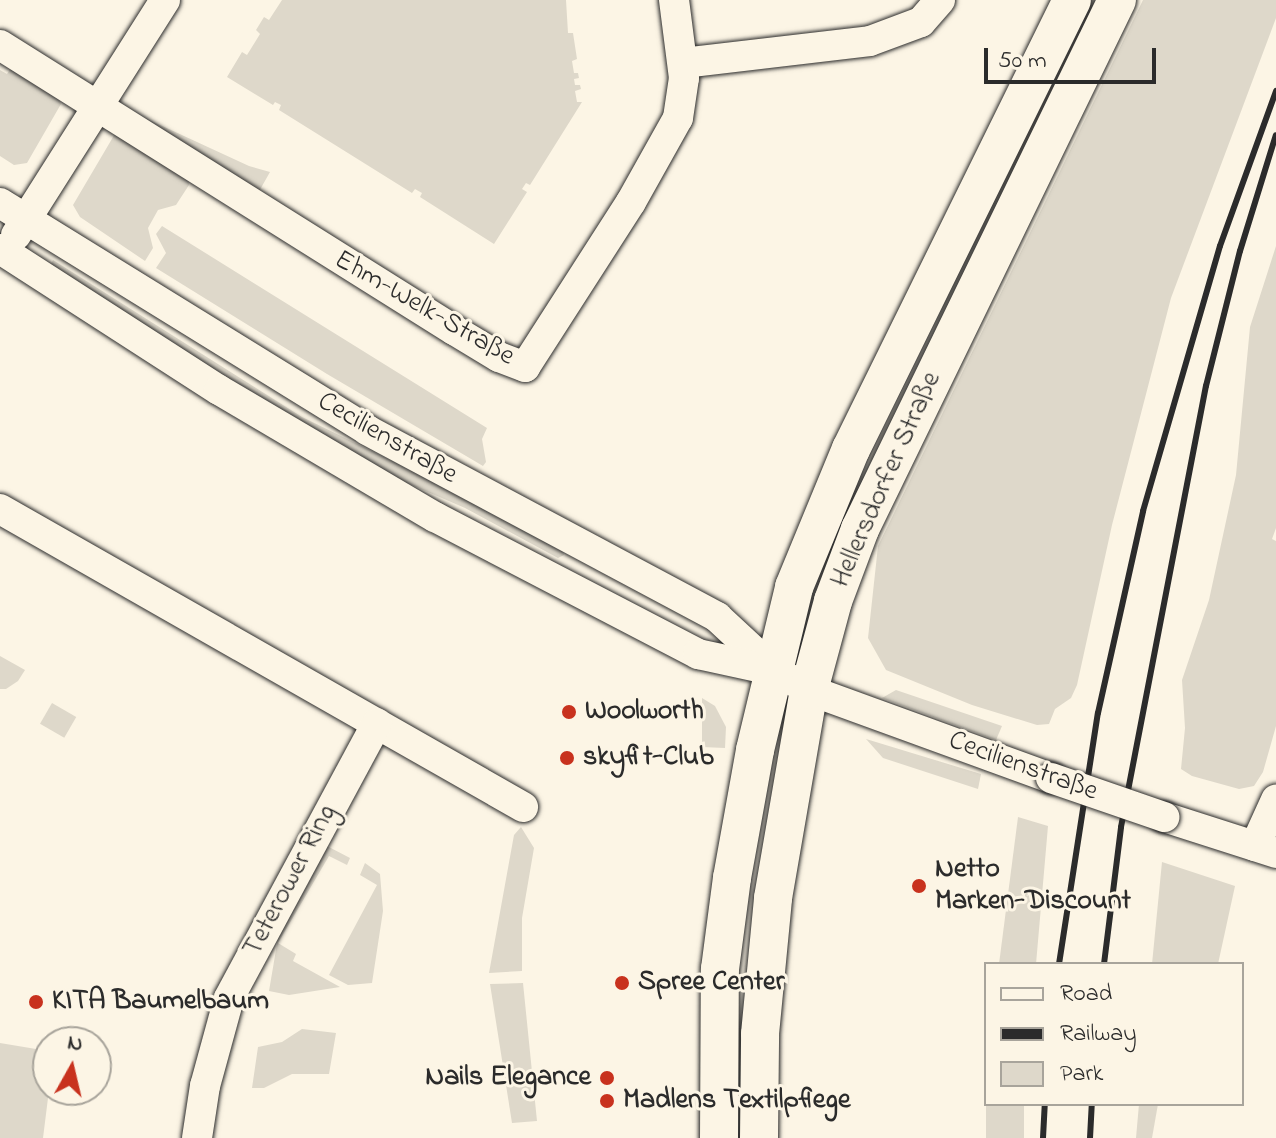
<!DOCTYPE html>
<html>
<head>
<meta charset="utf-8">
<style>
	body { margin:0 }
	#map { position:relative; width:1276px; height:1138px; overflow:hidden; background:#fcf5e5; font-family:"Indie Flower",sans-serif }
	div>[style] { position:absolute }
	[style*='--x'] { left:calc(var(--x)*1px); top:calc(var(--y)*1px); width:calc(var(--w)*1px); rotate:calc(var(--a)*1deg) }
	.green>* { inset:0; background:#ded8ca; transform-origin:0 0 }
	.roads { filter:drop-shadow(0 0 2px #2b2b2b) drop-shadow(0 0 2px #2b2b2b) }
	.minor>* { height:30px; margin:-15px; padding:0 15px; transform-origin:15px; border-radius:15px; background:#fcf5e5 }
	.major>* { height:38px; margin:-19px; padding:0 19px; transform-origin:19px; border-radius:19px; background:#fcf5e5 }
	.rail>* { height:6px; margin:-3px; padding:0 3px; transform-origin:3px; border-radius:3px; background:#2b2b2b }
	.bridges { filter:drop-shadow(0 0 2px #2b2b2b) drop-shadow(0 0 2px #2b2b2b) }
	.minor-bridge>* { height:30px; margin:-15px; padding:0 15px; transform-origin:15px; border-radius:15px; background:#fcf5e5 }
	.dots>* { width:22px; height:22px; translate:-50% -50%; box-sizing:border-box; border:4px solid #fcf5e5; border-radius:50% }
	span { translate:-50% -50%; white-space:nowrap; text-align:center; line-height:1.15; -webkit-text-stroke:6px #fcf5e5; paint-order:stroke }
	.street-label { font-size:28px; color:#2b2b2b }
	.poi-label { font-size:28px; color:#2b2b2b; font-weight:700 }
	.left { translate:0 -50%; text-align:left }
	.right { translate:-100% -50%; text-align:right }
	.legend { position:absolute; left:984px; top:962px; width:260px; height:144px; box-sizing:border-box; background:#fcf5e5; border:2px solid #a8a49b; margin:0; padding:10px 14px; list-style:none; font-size:24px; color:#2b2b2b }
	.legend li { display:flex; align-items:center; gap:16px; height:40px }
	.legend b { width:40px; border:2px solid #a8a49b }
	.north { position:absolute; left:32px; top:1026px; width:80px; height:80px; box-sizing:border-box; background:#fcf5e5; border:2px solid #a8a49b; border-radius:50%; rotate:8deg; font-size:22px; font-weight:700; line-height:32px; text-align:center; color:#2b2b2b }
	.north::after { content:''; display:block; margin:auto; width:28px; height:36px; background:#c8321e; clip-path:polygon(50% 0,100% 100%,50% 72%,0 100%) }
	.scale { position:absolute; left:984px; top:48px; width:172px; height:36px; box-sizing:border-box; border:4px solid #2b2b2b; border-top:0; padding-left:10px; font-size:24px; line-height:28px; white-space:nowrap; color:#2b2b2b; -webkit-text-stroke:6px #fcf5e5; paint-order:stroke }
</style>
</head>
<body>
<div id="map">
	<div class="green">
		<i style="clip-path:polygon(282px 0,566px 0,568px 33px,573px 33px,577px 59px,572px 61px,574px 73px,578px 73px,579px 78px,574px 79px,575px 85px,580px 85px,581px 89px,575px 91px,577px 102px,582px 102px,530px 185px,526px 183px,522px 189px,527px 192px,494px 244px,420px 197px,422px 193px,415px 189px,412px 193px,279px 110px,281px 105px,275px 102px,273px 105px,227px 77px,242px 52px,247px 55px,260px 34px,256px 30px,264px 17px,269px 20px)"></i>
		<i style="clip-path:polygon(1086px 0,1102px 0,825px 588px,817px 585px,880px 437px,933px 331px,957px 271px)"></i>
		<i style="clip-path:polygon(1143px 0,1276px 0,1276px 18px,1171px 298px,1112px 525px,1077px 685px,1071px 698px,1055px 709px,1049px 724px,1037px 725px,972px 705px,886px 670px,868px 638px,878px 546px)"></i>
		<i style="clip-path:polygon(14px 63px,58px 97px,61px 104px,27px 163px,14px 165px,0 156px,0 70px,7px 74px)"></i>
		<i style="clip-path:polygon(145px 118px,249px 166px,270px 172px,257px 195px)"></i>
		<i style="clip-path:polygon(116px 132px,188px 176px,189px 185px,176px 205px,158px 210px,148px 228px,153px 248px,145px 261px,80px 217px,73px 205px)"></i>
		<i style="clip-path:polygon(162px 226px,487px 428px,482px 439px,486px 462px,483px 466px,327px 374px,156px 268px,166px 253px,156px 234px)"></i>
		<i style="clip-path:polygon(1276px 246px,1276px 528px,1272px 539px,1276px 541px,1276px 726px,1263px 772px,1254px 786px,1239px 789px,1192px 776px,1181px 769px,1185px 728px,1182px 680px,1209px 600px,1236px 475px,1250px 327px)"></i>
		<i style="clip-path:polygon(53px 260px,302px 417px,437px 483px,562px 549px,564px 555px,558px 558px,465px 508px,370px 467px,49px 268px)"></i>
		<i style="clip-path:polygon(0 656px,25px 670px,18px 681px,6px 689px,0 689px)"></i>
		<i style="clip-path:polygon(896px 690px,1002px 726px,996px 740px,882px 698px)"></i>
		<i style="clip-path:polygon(702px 698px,715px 706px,726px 727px,725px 748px,702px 747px)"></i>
		<i style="left:52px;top:703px;width:28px;height:24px;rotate:30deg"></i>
		<i style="clip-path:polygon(866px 739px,981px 774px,978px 789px,883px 758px)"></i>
		<i style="clip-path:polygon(1018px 817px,1048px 826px,1036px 964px,999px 964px)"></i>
		<i style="clip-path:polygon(521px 827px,534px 848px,522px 918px,522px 971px,489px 973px,514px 835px)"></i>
		<i style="clip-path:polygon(327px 846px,350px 858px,347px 865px,329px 856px,278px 943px,296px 954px,293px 961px,340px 987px,289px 995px,269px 991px,278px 938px)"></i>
		<i style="clip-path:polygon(1162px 862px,1235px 886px,1218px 964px,1152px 964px)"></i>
		<i style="clip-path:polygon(365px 863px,380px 874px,383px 911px,372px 983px,348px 985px,329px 975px,377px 885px,360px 875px)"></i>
		<i style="clip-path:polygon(523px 983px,537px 1121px,512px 1123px,490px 984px)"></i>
		<i style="clip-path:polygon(302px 1029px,336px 1033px,329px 1074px,292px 1074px,264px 1088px,252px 1088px,258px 1047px,282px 1042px)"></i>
		<i style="clip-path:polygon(0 1043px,48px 1051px,49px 1090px,43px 1138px,0 1138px)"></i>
		<i style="left:986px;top:1104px;width:38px;height:34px"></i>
		<i style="clip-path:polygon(1139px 1104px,1158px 1104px,1152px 1138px,1136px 1138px)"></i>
	</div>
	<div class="roads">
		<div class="minor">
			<i style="--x:0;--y:45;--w:536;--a:32.12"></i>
			<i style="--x:454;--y:330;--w:52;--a:31"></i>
			<i style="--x:499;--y:357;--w:28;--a:21"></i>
			<i style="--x:525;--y:367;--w:196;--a:-57.3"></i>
			<i style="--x:631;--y:202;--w:96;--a:-60.8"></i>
			<i style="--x:678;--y:118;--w:40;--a:-81.5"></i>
			<i style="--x:684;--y:78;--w:79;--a:-97.3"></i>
			<i style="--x:683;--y:63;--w:188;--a:-6.7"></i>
			<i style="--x:870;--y:41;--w:54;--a:-20.4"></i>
			<i style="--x:921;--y:22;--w:29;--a:-49"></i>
			<i style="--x:0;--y:203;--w:432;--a:31.7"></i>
			<i style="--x:367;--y:430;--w:397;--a:28.1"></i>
			<i style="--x:717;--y:617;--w:78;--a:42.9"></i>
			<i style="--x:774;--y:670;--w:40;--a:29.7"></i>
			<i style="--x:809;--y:690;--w:258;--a:20"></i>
			<i style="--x:16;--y:235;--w:278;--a:-57.6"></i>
			<i style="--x:0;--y:249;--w:260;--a:32.8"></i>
			<i style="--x:219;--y:390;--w:251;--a:30.5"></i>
			<i style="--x:435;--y:517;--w:297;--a:27.5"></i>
			<i style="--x:698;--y:654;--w:76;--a:12.2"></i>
			<i style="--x:0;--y:509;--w:602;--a:29.67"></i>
			<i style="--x:1164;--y:817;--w:118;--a:17.8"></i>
			<i style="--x:1255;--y:846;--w:51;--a:-65.5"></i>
			<i style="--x:197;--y:1138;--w:53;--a:-81.3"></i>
			<i style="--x:205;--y:1086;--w:91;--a:-74.7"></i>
			<i style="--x:229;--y:998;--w:312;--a:-61.7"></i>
		</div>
		<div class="major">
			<i style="--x:719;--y:1138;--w:169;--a:-89.7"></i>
			<i style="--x:720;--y:969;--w:92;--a:-82.5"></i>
			<i style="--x:732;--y:878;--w:130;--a:-79.8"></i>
			<i style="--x:755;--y:750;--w:168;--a:-76.5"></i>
			<i style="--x:794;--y:587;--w:149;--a:-67.6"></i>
			<i style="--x:851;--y:449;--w:500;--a:-63.79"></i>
			<i style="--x:759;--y:1138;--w:104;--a:-89.4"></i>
			<i style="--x:760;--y:1034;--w:137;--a:-84.5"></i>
			<i style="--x:773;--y:898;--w:211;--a:-80.2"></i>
			<i style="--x:809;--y:690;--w:92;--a:-74.9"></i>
			<i style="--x:833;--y:601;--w:77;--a:-69.4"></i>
			<i style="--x:860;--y:529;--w:588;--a:-64.09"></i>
		</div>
	</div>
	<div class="rail">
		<i style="--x:1059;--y:964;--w:254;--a:-81.2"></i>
		<i style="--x:1098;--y:713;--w:207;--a:-77.4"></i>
		<i style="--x:1143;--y:511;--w:276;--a:-73.8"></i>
		<i style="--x:1220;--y:246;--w:165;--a:-70.1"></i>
		<i style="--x:1104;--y:964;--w:138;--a:-82.9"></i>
		<i style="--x:1121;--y:827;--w:449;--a:-79.1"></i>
		<i style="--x:1206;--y:386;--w:139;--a:-75.9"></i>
		<i style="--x:1240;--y:251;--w:121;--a:-72.8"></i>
		<i style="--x:1043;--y:1138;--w:34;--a:-87"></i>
		<i style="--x:1090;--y:1138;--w:34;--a:-87"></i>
	</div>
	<div class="bridges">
		<div class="minor-bridge">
			<i style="--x:1051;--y:778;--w:120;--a:19"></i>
		</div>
	</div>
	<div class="dots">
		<i style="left:569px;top:712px;background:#c8321e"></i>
		<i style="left:567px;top:758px;background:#c8321e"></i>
		<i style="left:919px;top:886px;background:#c8321e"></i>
		<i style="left:622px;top:983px;background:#c8321e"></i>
		<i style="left:36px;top:1002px;background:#c8321e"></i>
		<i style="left:607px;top:1078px;background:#c8321e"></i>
		<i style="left:607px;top:1101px;background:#c8321e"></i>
	</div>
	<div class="street-label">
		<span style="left:424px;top:309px;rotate:30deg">Ehm-Welk-Straße</span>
		<span style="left:387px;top:439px;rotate:30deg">Cecilienstraße</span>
		<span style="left:887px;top:480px;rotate:-66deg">Hellersdorfer Straße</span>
		<span style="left:1023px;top:767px;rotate:20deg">Cecilienstraße</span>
		<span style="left:291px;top:881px;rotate:-62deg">Teterower Ring</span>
	</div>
	<div class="poi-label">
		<span class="left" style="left:585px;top:712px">Woolworth</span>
		<span class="left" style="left:583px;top:758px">skyfit-Club</span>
		<span class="left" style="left:935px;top:886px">Netto<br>Marken-Discount</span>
		<span class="left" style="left:638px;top:983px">Spree Center</span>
		<span class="left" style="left:52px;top:1002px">KITA Baumelbaum</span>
		<span class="right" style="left:591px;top:1078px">Nails Elegance</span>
		<span class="left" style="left:623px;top:1101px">Madlens Textilpflege</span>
	</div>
	<ul class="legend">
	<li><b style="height:10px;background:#fcf5e5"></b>Road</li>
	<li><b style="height:10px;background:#2b2b2b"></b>Railway</li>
	<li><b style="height:22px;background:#ded8ca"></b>Park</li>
	</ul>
	<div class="north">N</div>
	<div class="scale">50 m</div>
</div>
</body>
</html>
